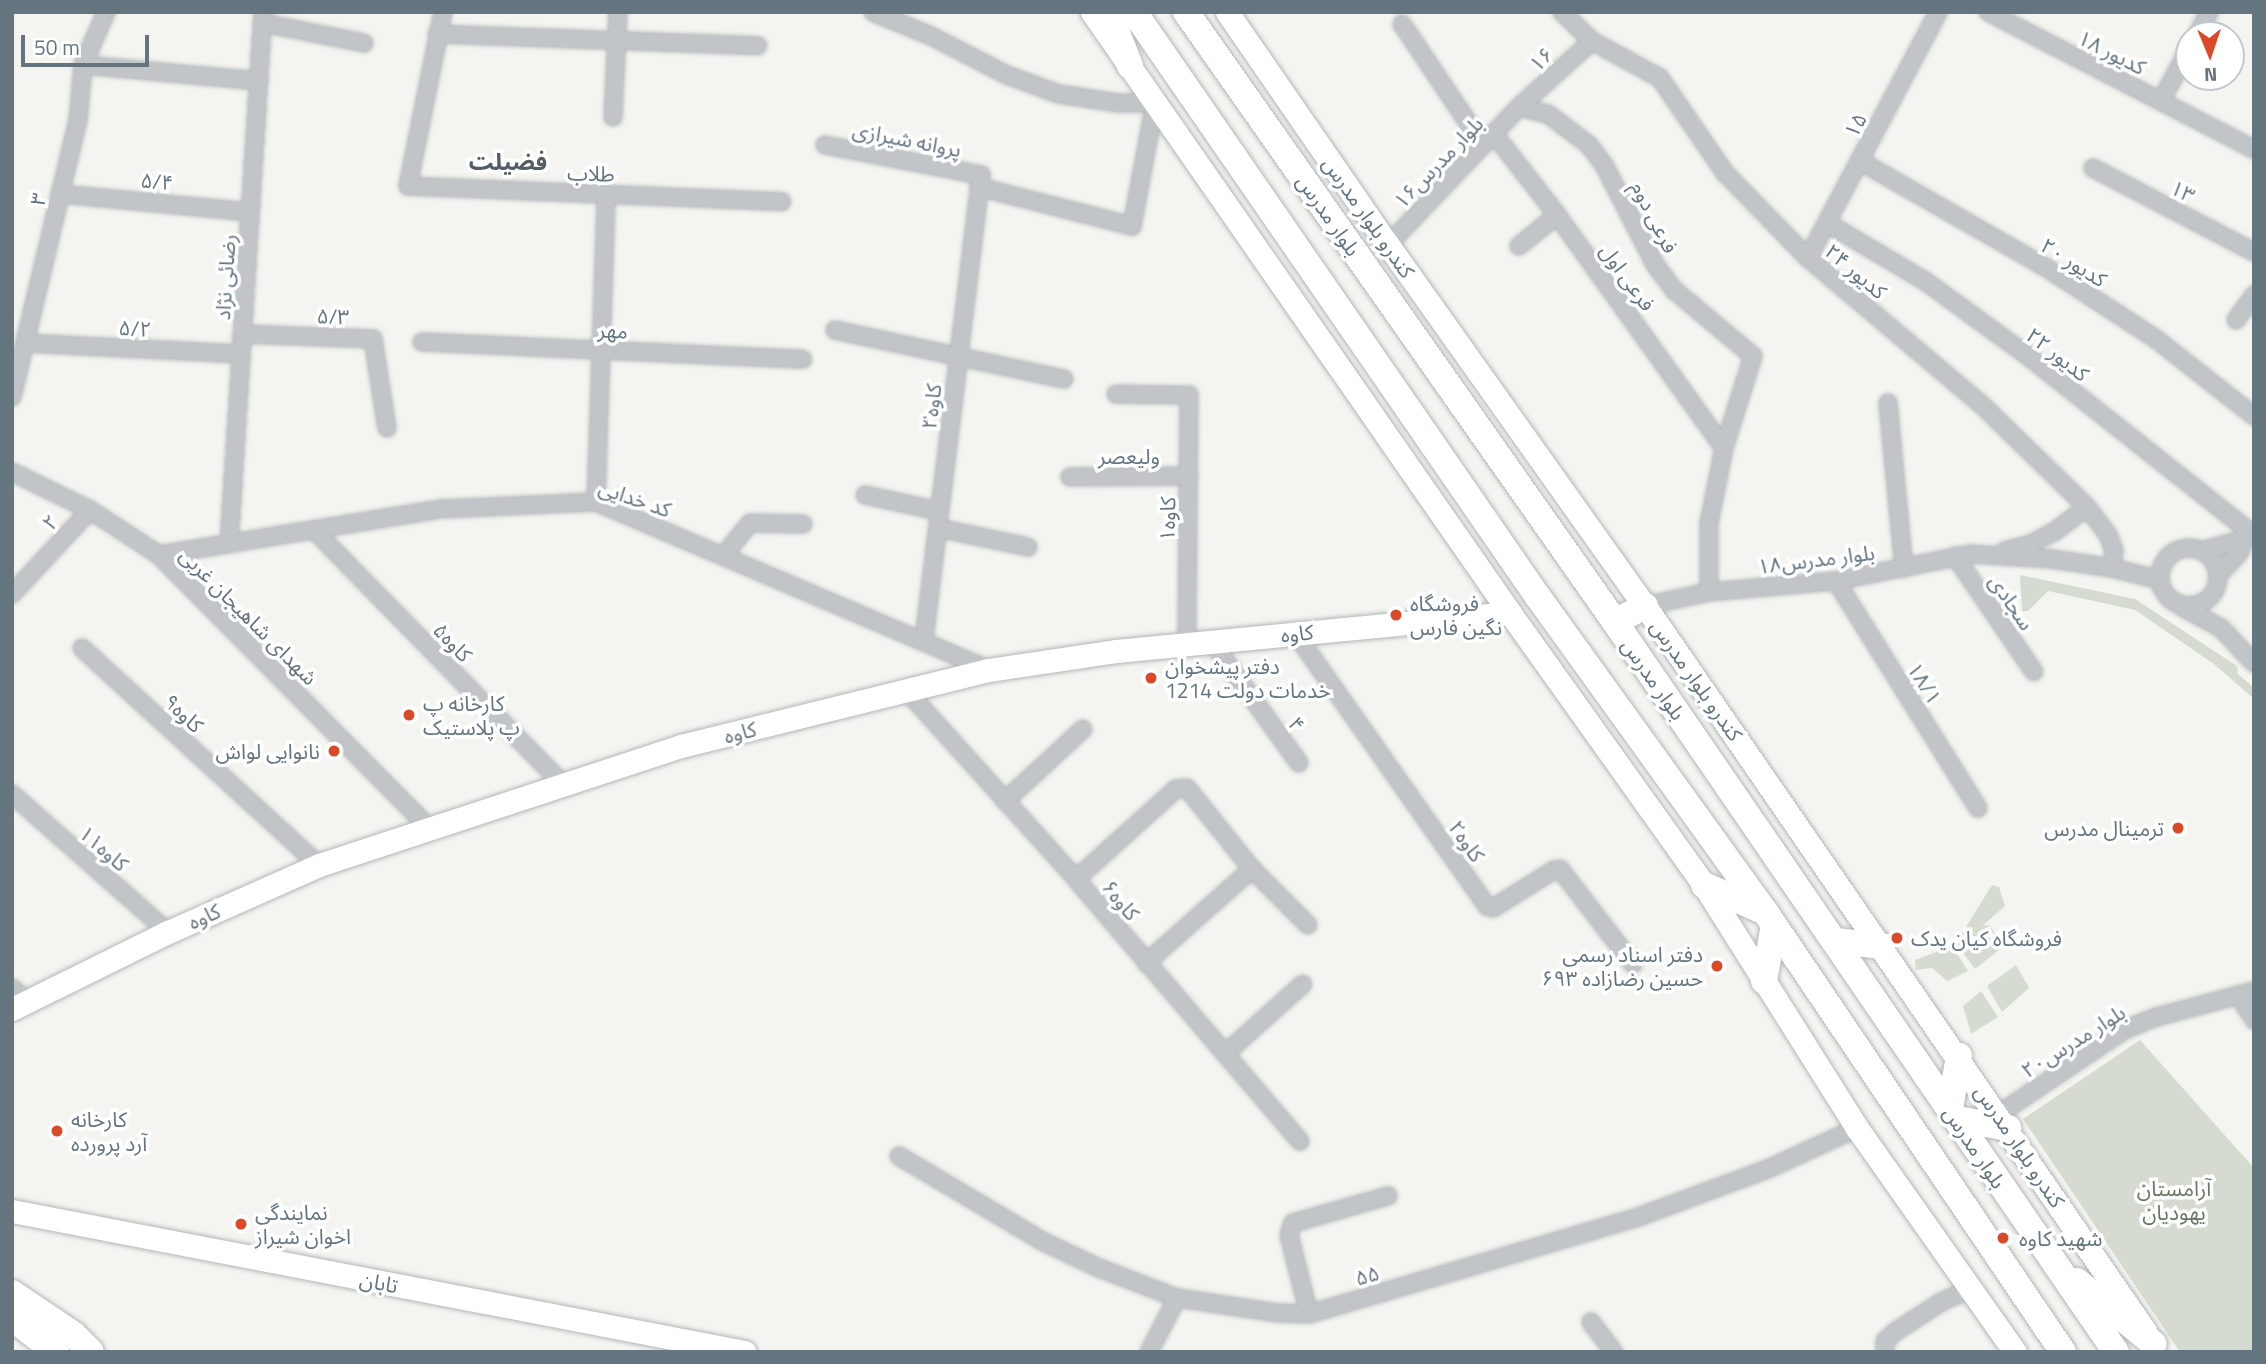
<!DOCTYPE html>
<html>
<head>
<meta charset="utf-8">
<style>
	body { margin:0 }
	#map { position:relative; width:2266px; height:1364px; overflow:hidden; background:#f4f4f0; font-family:"Titillium Web","Noto Sans Arabic",sans-serif }
	div>[style] { position:absolute }
	[style*='--x'] { left:calc(var(--x)*1px); top:calc(var(--y)*1px); width:calc(var(--w)*1px); rotate:calc(var(--a)*1deg) }
	.green>* { inset:0; background:#d5dbd1 }
	.roads { filter:drop-shadow(0 0 2px #b2b7ba) drop-shadow(0 0 2px #b2b7ba) }
	.street>* { height:16px; margin:-8px; padding:0 8px; transform-origin:8px; border-radius:8px; background:#c2c5c8 }
	.street>.ring { margin:-8px; padding:0; box-sizing:content-box; background:none; border:16px solid #c2c5c8; border-radius:50% }
	.secondary>* { height:23px; margin:-11.5px; padding:0 11.5px; transform-origin:11.5px; border-radius:11.5px; background:#fff }
	.primary>* { height:26px; margin:-13px; padding:0 13px; transform-origin:13px; border-radius:13px; background:#fff }
	.dots>* { width:19px; height:19px; translate:-50% -50%; box-sizing:border-box; border:4px solid #fff; border-radius:50% }
	span { translate:-50% -50%; white-space:nowrap; text-align:center; line-height:1.15; -webkit-text-stroke:7px #fff; paint-order:stroke }
	.street-label { font-size:21px; color:#647580 }
	.poi-label { font-size:21px; color:#647580 }
	.left { translate:0 -50%; text-align:left }
	.right { translate:-100% -50%; text-align:right }
	.park-label { font-size:21px; color:#687763 }
	.neighbourhood-label { font-size:23px; color:#525d65; font-weight:700 }
	.frame { position:absolute; inset:0; border:14px solid #647580; pointer-events:none }
	.north { position:absolute; left:2175px; top:21px; width:70px; height:70px; box-sizing:border-box; background:#fff; border:2px solid #c1c8cc; border-radius:50%; rotate:178deg; font-size:19px; font-weight:700; line-height:28px; text-align:center; color:#647580 }
	.north::after { content:''; display:block; margin:auto; width:24px; height:32px; background:#da4a29; clip-path:polygon(50% 0,100% 100%,50% 72%,0 100%) }
	.scale { position:absolute; left:21px; top:35px; width:128px; height:32px; box-sizing:border-box; border:4px solid #647580; border-top:0; padding-left:9px; font-size:21px; line-height:24px; white-space:nowrap; color:#647580; -webkit-text-stroke:5px #fff; paint-order:stroke }
</style>
</head>
<body>
<div id="map">
	<div class="green">
		<i style="clip-path:polygon(2020px 575px,2135px 599px,2237px 666px,2238px 674px,2254px 688px,2254px 699px,2214px 664px,2135px 610px,2048px 591px,2028px 611px,2022px 611px)"></i>
		<i style="clip-path:polygon(1992px 885px,1999px 887px,2005px 906px,1982px 926px,1989px 925px,2004px 946px,1975px 969px,1956px 943px)"></i>
		<i style="clip-path:polygon(1952px 946px,1968px 971px,1947px 981px,1932px 968px,1916px 970px,1915px 960px)"></i>
		<i style="clip-path:polygon(2016px 965px,2029px 988px,2002px 1012px,1987px 986px)"></i>
		<i style="clip-path:polygon(1981px 991px,1998px 1017px,1971px 1034px,1963px 1006px)"></i>
		<i style="clip-path:polygon(2140px 1040px,2254px 1168px,2254px 1352px,2180px 1352px,2023px 1119px)"></i>
	</div>
	<div class="roads">
		<div class="street">
			<i style="--x:443;--y:12;--w:177;--a:101.4"></i>
			<i style="--x:408;--y:186;--w:374;--a:2.4"></i>
			<i style="--x:873;--y:12;--w:63;--a:22.5"></i>
			<i style="--x:931;--y:36;--w:85;--a:27.2"></i>
			<i style="--x:1007;--y:75;--w:55;--a:20.1"></i>
			<i style="--x:1059;--y:94;--w:60;--a:8.7"></i>
			<i style="--x:1118;--y:103;--w:37;--a:0"></i>
			<i style="--x:1155;--y:103;--w:125;--a:100.6"></i>
			<i style="--x:1132;--y:226;--w:158;--a:-165.7"></i>
			<i style="--x:1562;--y:12;--w:42;--a:44"></i>
			<i style="--x:1592;--y:41;--w:77;--a:28.6"></i>
			<i style="--x:1660;--y:78;--w:115;--a:55.6"></i>
			<i style="--x:1725;--y:173;--w:119;--a:45.7"></i>
			<i style="--x:1808;--y:258;--w:228;--a:40.2"></i>
			<i style="--x:1982;--y:405;--w:146;--a:44.2"></i>
			<i style="--x:2087;--y:507;--w:35;--a:53"></i>
			<i style="--x:2108;--y:535;--w:17;--a:69"></i>
			<i style="--x:2114;--y:551;--w:17;--a:97"></i>
			<i style="--x:1988;--y:12;--w:299;--a:27.3"></i>
			<i style="--x:263;--y:23;--w:103;--a:11.2"></i>
			<i style="--x:1402;--y:24;--w:146;--a:56.2"></i>
			<i style="--x:437;--y:34;--w:321;--a:2.1"></i>
			<i style="--x:2197;--y:35;--w:26;--a:-62"></i>
			<i style="--x:83;--y:65;--w:177;--a:5.2"></i>
			<i style="--x:2161;--y:101;--w:59;--a:-61.7"></i>
			<i style="--x:1519;--y:107;--w:30;--a:14"></i>
			<i style="--x:1548;--y:114;--w:51;--a:37.1"></i>
			<i style="--x:1589;--y:145;--w:25;--a:53"></i>
			<i style="--x:1604;--y:165;--w:114;--a:62.8"></i>
			<i style="--x:1656;--y:266;--w:30;--a:53"></i>
			<i style="--x:1674;--y:290;--w:103;--a:39.9"></i>
			<i style="--x:1753;--y:356;--w:96;--a:107.5"></i>
			<i style="--x:1724;--y:448;--w:76;--a:101.3"></i>
			<i style="--x:1709;--y:523;--w:69;--a:90"></i>
			<i style="--x:613;--y:117;--w:105;--a:-87.3"></i>
			<i style="--x:1494;--y:134;--w:103;--a:52.1"></i>
			<i style="--x:1557;--y:215;--w:287;--a:54.4"></i>
			<i style="--x:825;--y:145;--w:159;--a:10.9"></i>
			<i style="--x:981;--y:175;--w:469;--a:97"></i>
			<i style="--x:1860;--y:161;--w:219;--a:29.8"></i>
			<i style="--x:2050;--y:270;--w:126;--a:33.1"></i>
			<i style="--x:2156;--y:339;--w:125;--a:38.2"></i>
			<i style="--x:2093;--y:168;--w:182;--a:27.6"></i>
			<i style="--x:60;--y:194;--w:191;--a:5.4"></i>
			<i style="--x:1827;--y:223;--w:114;--a:30.6"></i>
			<i style="--x:1925;--y:281;--w:127;--a:36.1"></i>
			<i style="--x:2028;--y:356;--w:288;--a:38.4"></i>
			<i style="--x:1388;--y:245;--w:190;--a:-46.5"></i>
			<i style="--x:1519;--y:107;--w:98;--a:-42.1"></i>
			<i style="--x:1519;--y:246;--w:49;--a:-39.2"></i>
			<i style="--x:1808;--y:258;--w:278;--a:-62.1"></i>
			<i style="--x:2236;--y:320;--w:31;--a:-54"></i>
			<i style="--x:835;--y:330;--w:234;--a:12.1"></i>
			<i style="--x:243;--y:334;--w:130;--a:2.2"></i>
			<i style="--x:373;--y:339;--w:90;--a:81.1"></i>
			<i style="--x:422;--y:342;--w:381;--a:2.6"></i>
			<i style="--x:25;--y:343;--w:216;--a:2.9"></i>
			<i style="--x:1116;--y:394;--w:73;--a:0.8"></i>
			<i style="--x:1189;--y:395;--w:249;--a:90.5"></i>
			<i style="--x:12;--y:397;--w:284;--a:-76.6"></i>
			<i style="--x:78;--y:121;--w:56;--a:-84.9"></i>
			<i style="--x:83;--y:65;--w:58;--a:-66.5"></i>
			<i style="--x:1888;--y:403;--w:166;--a:84.5"></i>
			<i style="--x:12;--y:472;--w:87;--a:26"></i>
			<i style="--x:90;--y:510;--w:82;--a:33.1"></i>
			<i style="--x:159;--y:555;--w:383;--a:45.3"></i>
			<i style="--x:1070;--y:477;--w:119;--a:-0.5"></i>
			<i style="--x:865;--y:495;--w:76;--a:12.2"></i>
			<i style="--x:596;--y:502;--w:307;--a:-88.1"></i>
			<i style="--x:938;--y:528;--w:92;--a:11.9"></i>
			<i style="--x:314;--y:530;--w:356;--a:45.6"></i>
			<i style="--x:229;--y:544;--w:533;--a:-86.34"></i>
			<i class="ring" style="left:2160px;top:548px;width:42px;height:42px"></i>
			<i style="--x:2005;--y:551;--w:27;--a:-15"></i>
			<i style="--x:2031;--y:544;--w:26;--a:-28"></i>
			<i style="--x:2054;--y:532;--w:41;--a:-37.1"></i>
			<i style="--x:2201;--y:551;--w:46;--a:-15.3"></i>
			<i style="--x:2245;--y:539;--w:11;--a:-34"></i>
			<i style="--x:159;--y:555;--w:286;--a:-9.3"></i>
			<i style="--x:441;--y:509;--w:155;--a:-2.6"></i>
			<i style="--x:596;--y:502;--w:427;--a:23.1"></i>
			<i style="--x:724;--y:555;--w:41;--a:-50.9"></i>
			<i style="--x:750;--y:523;--w:53;--a:1.1"></i>
			<i style="--x:1955;--y:556;--w:140;--a:55.7"></i>
			<i style="--x:2218;--y:575;--w:30;--a:-46"></i>
			<i style="--x:2239;--y:553;--w:15;--a:-67"></i>
			<i style="--x:1836;--y:581;--w:268;--a:58"></i>
			<i style="--x:12;--y:594;--w:115;--a:-47.1"></i>
			<i style="--x:1645;--y:606;--w:66;--a:-12.3"></i>
			<i style="--x:1709;--y:592;--w:127;--a:-5"></i>
			<i style="--x:1836;--y:581;--w:138;--a:-11.3"></i>
			<i style="--x:1971;--y:554;--w:81;--a:3.5"></i>
			<i style="--x:2052;--y:559;--w:61;--a:8.5"></i>
			<i style="--x:2112;--y:568;--w:49;--a:14"></i>
			<i style="--x:2182;--y:607;--w:44;--a:28.3"></i>
			<i style="--x:2221;--y:628;--w:48;--a:46.7"></i>
			<i style="--x:1295;--y:633;--w:334;--a:54.9"></i>
			<i style="--x:1487;--y:906;--w:6;--a:18"></i>
			<i style="--x:1493;--y:908;--w:72;--a:-31.9"></i>
			<i style="--x:1554;--y:870;--w:6;--a:-9"></i>
			<i style="--x:1560;--y:869;--w:120;--a:52.5"></i>
			<i style="--x:1212;--y:642;--w:149;--a:54.3"></i>
			<i style="--x:82;--y:648;--w:321;--a:42.5"></i>
			<i style="--x:906;--y:690;--w:254;--a:48"></i>
			<i style="--x:1076;--y:879;--w:345;--a:49.5"></i>
			<i style="--x:12;--y:794;--w:208;--a:41.5"></i>
			<i style="--x:1005;--y:801;--w:106;--a:-42.7"></i>
			<i style="--x:1076;--y:879;--w:135;--a:-42"></i>
			<i style="--x:1176;--y:789;--w:11;--a:-5"></i>
			<i style="--x:1187;--y:788;--w:104;--a:51.3"></i>
			<i style="--x:1252;--y:869;--w:79;--a:45"></i>
			<i style="--x:1146;--y:963;--w:142;--a:-41.6"></i>
			<i style="--x:12;--y:988;--w:21;--a:41"></i>
			<i style="--x:2238;--y:995;--w:30;--a:57"></i>
			<i style="--x:1226;--y:1053;--w:103;--a:-41.9"></i>
			<i style="--x:1999;--y:1114;--w:151;--a:-33.9"></i>
			<i style="--x:2124;--y:1030;--w:35;--a:-22"></i>
			<i style="--x:2157;--y:1017;--w:100;--a:-15"></i>
			<i style="--x:899;--y:1156;--w:166;--a:30.7"></i>
			<i style="--x:1042;--y:1241;--w:63;--a:25.3"></i>
			<i style="--x:1099;--y:1268;--w:84;--a:21"></i>
			<i style="--x:1177;--y:1298;--w:103;--a:8.4"></i>
			<i style="--x:1279;--y:1313;--w:30;--a:2"></i>
			<i style="--x:1309;--y:1314;--w:346;--a:-16.4"></i>
			<i style="--x:1641;--y:1216;--w:138;--a:-20.4"></i>
			<i style="--x:1770;--y:1168;--w:96;--a:-24.7"></i>
			<i style="--x:1309;--y:1314;--w:81;--a:-104.2"></i>
			<i style="--x:1289;--y:1235;--w:13;--a:-72"></i>
			<i style="--x:1293;--y:1223;--w:99;--a:-15.9"></i>
			<i style="--x:1591;--y:1322;--w:38;--a:53"></i>
			<i style="--x:1149;--y:1352;--w:61;--a:-62.6"></i>
			<i style="--x:1885;--y:1352;--w:11;--a:-90"></i>
			<i style="--x:1885;--y:1341;--w:13;--a:-42"></i>
			<i style="--x:1895;--y:1332;--w:55;--a:-33.1"></i>
			<i style="--x:1941;--y:1302;--w:32;--a:-24"></i>
		</div>
		<div class="secondary">
			<i style="--x:1092;--y:12;--w:732;--a:55.18"></i>
			<i style="--x:1510;--y:613;--w:334;--a:54.5"></i>
			<i style="--x:1704;--y:885;--w:287;--a:57.8"></i>
			<i style="--x:1857;--y:1128;--w:274;--a:54.8"></i>
			<i style="--x:1227;--y:12;--w:283;--a:55.4"></i>
			<i style="--x:1388;--y:245;--w:443;--a:54.6"></i>
			<i style="--x:1645;--y:606;--w:881;--a:55.41"></i>
			<i style="--x:12;--y:1009;--w:174;--a:-26.3"></i>
			<i style="--x:168;--y:932;--w:165;--a:-23.9"></i>
			<i style="--x:319;--y:865;--w:381;--a:-18.2"></i>
			<i style="--x:681;--y:746;--w:317;--a:-13.9"></i>
			<i style="--x:989;--y:670;--w:128;--a:-8.5"></i>
			<i style="--x:1116;--y:651;--w:396;--a:-5.5"></i>
			<i style="--x:12;--y:1211;--w:746;--a:10.89"></i>
		</div>
		<div class="primary">
			<i style="--x:1109;--y:12;--w:58;--a:68.7"></i>
			<i style="--x:1134;--y:12;--w:711;--a:55.37"></i>
			<i style="--x:1538;--y:597;--w:390;--a:54.2"></i>
			<i style="--x:1766;--y:913;--w:530;--a:55.92"></i>
			<i style="--x:1186;--y:12;--w:746;--a:54.88"></i>
			<i style="--x:1615;--y:622;--w:885;--a:55.54"></i>
			<i style="--x:1615;--y:622;--w:34;--a:-28"></i>
			<i style="--x:1704;--y:885;--w:64;--a:23.8"></i>
			<i style="--x:1836;--y:941;--w:46;--a:6.2"></i>
			<i style="--x:1764;--y:981;--w:57;--a:-79.9"></i>
			<i style="--x:1950;--y:1109;--w:54;--a:-80.4"></i>
			<i style="--x:1957;--y:1119;--w:52;--a:10"></i>
			<i style="--x:2077;--y:1281;--w:99;--a:39.3"></i>
			<i style="--x:12;--y:1293;--w:73;--a:33.9"></i>
			<i style="--x:73;--y:1334;--w:25;--a:45"></i>
			<i style="--x:12;--y:1318;--w:56;--a:37.7"></i>
		</div>
	</div>
	<div class="dots">
		<i style="left:1396px;top:615px;background:#da4a29"></i>
		<i style="left:1151px;top:678px;background:#da4a29"></i>
		<i style="left:409px;top:715px;background:#da4a29"></i>
		<i style="left:334px;top:751px;background:#da4a29"></i>
		<i style="left:2178px;top:828px;background:#da4a29"></i>
		<i style="left:1897px;top:938px;background:#da4a29"></i>
		<i style="left:1717px;top:966px;background:#da4a29"></i>
		<i style="left:57px;top:1131px;background:#da4a29"></i>
		<i style="left:241px;top:1224px;background:#da4a29"></i>
		<i style="left:2003px;top:1238px;background:#da4a29"></i>
	</div>
	<div class="street-label">
		<span style="left:2112px;top:52px;rotate:27deg">کدیور ۱۸</span>
		<span style="left:1541px;top:59px;rotate:-43deg">۱۶</span>
		<span style="left:1855px;top:125px;rotate:-62deg">۱۵</span>
		<span style="left:907px;top:139px;rotate:11deg">پروانه شیرازی</span>
		<span style="left:1438px;top:162px;rotate:-46deg">بلوار مدرس۱۶</span>
		<span style="left:591px;top:173px;rotate:2deg">طلاب</span>
		<span style="left:157px;top:181px;rotate:6deg">۵/۴</span>
		<span style="left:2183px;top:191px;rotate:28deg">۱۳</span>
		<span style="left:38px;top:199px;rotate:-77deg">۳</span>
		<span style="left:1329px;top:215px;rotate:55deg">بلوار مدرس</span>
		<span style="left:1369px;top:217px;rotate:55deg">کندرو بلوار مدرس</span>
		<span style="left:1655px;top:217px;rotate:63deg">فرعی دوم</span>
		<span style="left:2074px;top:262px;rotate:32deg">کدیور ۲۰</span>
		<span style="left:1856px;top:271px;rotate:40deg">کدیور ۲۴</span>
		<span style="left:225px;top:277px;rotate:-86deg">رضائی نژاد</span>
		<span style="left:1628px;top:277px;rotate:54deg">فرعی اول</span>
		<span style="left:333px;top:316px;rotate:2deg">۵/۳</span>
		<span style="left:135px;top:328px;rotate:3deg">۵/۲</span>
		<span style="left:613px;top:330px;rotate:3deg">مهر</span>
		<span style="left:2058px;top:354px;rotate:38deg">کدیور ۲۲</span>
		<span style="left:931px;top:406px;rotate:-83deg">کاوه۳</span>
		<span style="left:1129px;top:456px">ولیعصر</span>
		<span style="left:635px;top:498px;rotate:19deg">کد خدایی</span>
		<span style="left:1167px;top:519px;rotate:-89deg">کاوه۱</span>
		<span style="left:50px;top:522px;rotate:-47deg">۲</span>
		<span style="left:1816px;top:559px;rotate:-7deg">بلوار مدرس۱۸</span>
		<span style="left:2012px;top:602px;rotate:56deg">سجادی</span>
		<span style="left:249px;top:616px;rotate:45deg">شهدای شاهیجان غربی</span>
		<span style="left:1297px;top:633px;rotate:-6deg">کاوه</span>
		<span style="left:453px;top:642px;rotate:46deg">کاوه۵</span>
		<span style="left:1654px;top:679px;rotate:55deg">بلوار مدرس</span>
		<span style="left:1697px;top:680px;rotate:55deg">کندرو بلوار مدرس</span>
		<span style="left:1925px;top:683px;rotate:58deg">۱۸/۱</span>
		<span style="left:184px;top:713px;rotate:43deg">کاوه۹</span>
		<span style="left:1297px;top:724px;rotate:54deg">۴</span>
		<span style="left:740px;top:732px;rotate:-14deg">کاوه</span>
		<span style="left:1467px;top:841px;rotate:55deg">کاوه۲</span>
		<span style="left:104px;top:848px;rotate:41deg">کاوه۱۱</span>
		<span style="left:1121px;top:900px;rotate:50deg">کاوه۶</span>
		<span style="left:204px;top:916px;rotate:-24deg">کاوه</span>
		<span style="left:2073px;top:1041px;rotate:-32deg">بلوار مدرس۲۰</span>
		<span style="left:2020px;top:1146px;rotate:56deg">کندرو بلوار مدرس</span>
		<span style="left:1975px;top:1147px;rotate:56deg">بلوار مدرس</span>
		<span style="left:1367px;top:1275px;rotate:-16deg">۵۵</span>
		<span style="left:379px;top:1282px;rotate:11deg">تابان</span>
	</div>
	<div class="poi-label">
		<span class="left" style="left:1410px;top:615px">فروشگاه<br>نگین فارس</span>
		<span class="left" style="left:1165px;top:678px">دفتر پیشخوان<br>خدمات دولت 1214</span>
		<span class="left" style="left:423px;top:715px">کارخانه پ<br>پ پلاستیک</span>
		<span class="right" style="left:320px;top:751px">نانوایی لواش</span>
		<span class="right" style="left:2164px;top:828px">ترمینال مدرس</span>
		<span class="left" style="left:1911px;top:938px">فروشگاه کیان یدک</span>
		<span class="right" style="left:1703px;top:966px">دفتر اسناد رسمی<br>۶۹۳ حسین رضازاده</span>
		<span class="left" style="left:71px;top:1131px">کارخانه<br>آرد پرورده</span>
		<span class="left" style="left:255px;top:1224px">نمایندگی<br>اخوان شیراز</span>
		<span class="left" style="left:2019px;top:1238px">شهید کاوه</span>
	</div>
	<div class="park-label">
		<span style="left:2174px;top:1200px">آرامستان<br>یهودیان</span>
	</div>
	<div class="neighbourhood-label">
		<span style="left:508px;top:162px">فضیلت</span>
	</div>
	<div class="frame"></div>
	<div class="north">N</div>
	<div class="scale">50 m</div>
</div>
</body>
</html>
